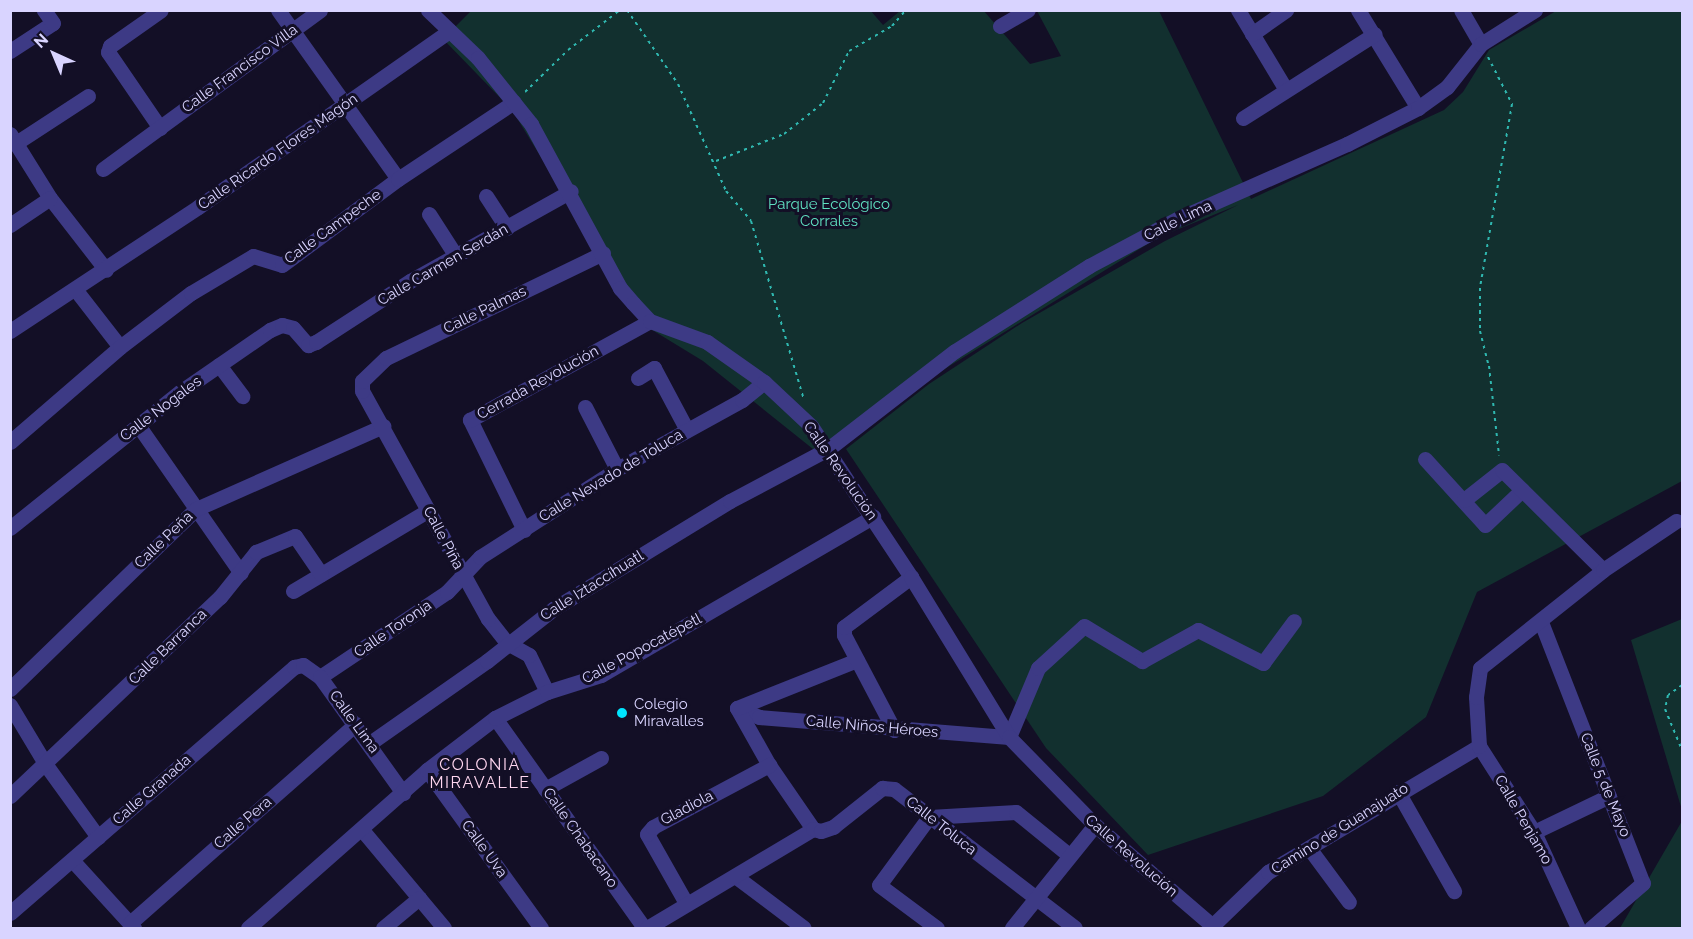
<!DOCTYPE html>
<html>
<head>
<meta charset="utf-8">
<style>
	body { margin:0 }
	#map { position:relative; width:1693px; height:939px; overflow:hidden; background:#130f26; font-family:Raleway,sans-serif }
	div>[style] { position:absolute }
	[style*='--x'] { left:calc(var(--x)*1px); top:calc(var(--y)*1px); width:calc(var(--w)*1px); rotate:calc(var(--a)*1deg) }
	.green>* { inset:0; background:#12302f }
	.path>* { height:2px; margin-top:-1px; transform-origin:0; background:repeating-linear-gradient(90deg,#2fb8b0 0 3px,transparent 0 7.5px) }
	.minor>* { height:15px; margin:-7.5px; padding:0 7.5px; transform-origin:7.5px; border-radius:7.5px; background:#3d3a85 }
	.tertiary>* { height:15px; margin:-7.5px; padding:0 7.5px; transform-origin:7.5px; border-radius:7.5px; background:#3d3a85 }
	.dots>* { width:16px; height:16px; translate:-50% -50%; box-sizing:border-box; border:3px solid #130f26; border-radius:50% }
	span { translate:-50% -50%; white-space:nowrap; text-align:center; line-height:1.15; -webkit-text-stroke:6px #130f26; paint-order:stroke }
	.street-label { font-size:15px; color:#d9d4ff }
	.park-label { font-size:15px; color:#5fe0c0 }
	.poi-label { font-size:15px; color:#d9d4ff }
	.left { translate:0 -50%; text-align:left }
	.neighbourhood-label { font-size:16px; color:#ffd6f0; letter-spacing:1.5px }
	.frame { position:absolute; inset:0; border:12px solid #d9d4ff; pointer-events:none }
	.north { position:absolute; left:24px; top:24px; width:60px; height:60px; -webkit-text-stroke:4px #130f26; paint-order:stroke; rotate:316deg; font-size:16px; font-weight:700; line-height:24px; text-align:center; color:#d9d4ff }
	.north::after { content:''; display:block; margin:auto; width:21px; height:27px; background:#d9d4ff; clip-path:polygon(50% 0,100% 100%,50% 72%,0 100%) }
</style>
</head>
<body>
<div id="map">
	<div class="green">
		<i style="clip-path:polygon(870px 10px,883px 25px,900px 11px,983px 10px,1030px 64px,1061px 56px,1037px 11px,1159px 11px,1251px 199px,1444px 110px,1463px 92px,1489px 50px,1556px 11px,1682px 11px,1682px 481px,1477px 592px,1426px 717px,1323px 796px,1148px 855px,1046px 748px,846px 449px,929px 384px,1022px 323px,1165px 241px,1238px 205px,1159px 237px,899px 397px,823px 457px,703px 361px,644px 325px,512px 110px,443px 39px,471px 11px)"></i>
		<i style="clip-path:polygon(1682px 619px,1682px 810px,1631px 640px)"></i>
		<i style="clip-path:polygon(1682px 821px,1682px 928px,1620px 928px)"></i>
	</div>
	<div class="path">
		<i style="--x:627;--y:10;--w:90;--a:55.4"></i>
		<i style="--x:678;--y:84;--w:117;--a:65.8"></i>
		<i style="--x:726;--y:191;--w:39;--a:50"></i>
		<i style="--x:751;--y:221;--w:187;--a:73.5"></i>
		<i style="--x:1488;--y:57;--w:53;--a:62.9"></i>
		<i style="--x:1512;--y:104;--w:187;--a:99.9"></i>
		<i style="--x:1480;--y:288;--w:43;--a:90"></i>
		<i style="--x:1480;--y:331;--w:36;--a:76"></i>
		<i style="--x:1489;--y:366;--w:90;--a:83.6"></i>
		<i style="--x:525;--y:92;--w:60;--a:-44.3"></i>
		<i style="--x:568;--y:50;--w:66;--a:-37.6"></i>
		<i style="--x:716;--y:161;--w:73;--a:-21.7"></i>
		<i style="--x:784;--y:134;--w:50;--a:-38.5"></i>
		<i style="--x:823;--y:103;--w:58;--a:-63.4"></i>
		<i style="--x:849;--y:51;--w:50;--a:-30.2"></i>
		<i style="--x:892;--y:26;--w:21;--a:-49"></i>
		<i style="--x:1682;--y:685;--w:17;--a:144"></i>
		<i style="--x:1668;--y:695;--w:14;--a:102"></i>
		<i style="--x:1665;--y:709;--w:44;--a:67.5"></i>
	</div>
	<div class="minor">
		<i style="--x:278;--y:10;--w:207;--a:54.6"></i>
		<i style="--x:1238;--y:10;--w:93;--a:59"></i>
		<i style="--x:1358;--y:10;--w:115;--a:58.5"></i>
		<i style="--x:1461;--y:10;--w:39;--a:60"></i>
		<i style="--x:1000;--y:26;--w:32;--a:-30"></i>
		<i style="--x:1252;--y:34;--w:42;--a:-35.2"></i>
		<i style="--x:10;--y:51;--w:51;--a:-33.1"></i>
		<i style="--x:53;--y:23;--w:16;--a:-125"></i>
		<i style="--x:1243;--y:118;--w:156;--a:-32.5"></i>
		<i style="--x:160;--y:128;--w:92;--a:-124.4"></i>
		<i style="--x:108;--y:52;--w:6;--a:-72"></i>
		<i style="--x:110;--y:46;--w:62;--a:-35.2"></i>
		<i style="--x:10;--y:134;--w:75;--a:58"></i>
		<i style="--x:50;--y:198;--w:91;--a:52.1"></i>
		<i style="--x:16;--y:143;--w:86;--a:-33.1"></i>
		<i style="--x:103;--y:169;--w:269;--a:-36.2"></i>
		<i style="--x:486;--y:196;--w:38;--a:57"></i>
		<i style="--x:429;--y:214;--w:50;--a:57.3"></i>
		<i style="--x:10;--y:225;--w:48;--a:-34"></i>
		<i style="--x:75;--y:289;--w:73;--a:52.2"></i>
		<i style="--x:10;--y:331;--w:225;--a:-33.4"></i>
		<i style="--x:198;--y:207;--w:307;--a:-35"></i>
		<i style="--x:219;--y:365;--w:39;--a:53"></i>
		<i style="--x:638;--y:378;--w:19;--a:-32"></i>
		<i style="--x:654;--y:368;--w:70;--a:62"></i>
		<i style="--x:585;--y:407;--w:70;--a:62.7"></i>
		<i style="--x:138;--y:425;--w:180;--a:55.2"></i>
		<i style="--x:10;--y:442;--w:145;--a:-40.8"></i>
		<i style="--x:120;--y:347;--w:89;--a:-37.3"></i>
		<i style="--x:191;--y:293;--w:72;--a:-30.8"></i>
		<i style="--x:253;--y:256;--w:30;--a:17"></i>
		<i style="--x:282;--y:265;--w:144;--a:-36.6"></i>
		<i style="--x:398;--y:179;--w:139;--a:-33.6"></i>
		<i style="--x:1425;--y:459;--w:89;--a:47.7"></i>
		<i style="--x:1485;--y:525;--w:51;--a:-43.4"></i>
		<i style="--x:1464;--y:500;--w:48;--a:-38.3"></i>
		<i style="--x:1502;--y:470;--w:142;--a:44.7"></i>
		<i style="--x:10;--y:528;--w:218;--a:-38.7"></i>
		<i style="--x:180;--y:392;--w:109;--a:-34.6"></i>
		<i style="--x:270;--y:330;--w:13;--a:-23"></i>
		<i style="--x:282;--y:325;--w:11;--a:15"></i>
		<i style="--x:293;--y:328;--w:23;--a:49"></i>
		<i style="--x:308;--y:345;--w:9;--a:-21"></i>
		<i style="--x:316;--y:342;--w:112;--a:-33"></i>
		<i style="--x:410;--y:281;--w:184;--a:-29.2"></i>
		<i style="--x:524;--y:530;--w:123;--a:-116.1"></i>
		<i style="--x:470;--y:420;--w:205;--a:-28.8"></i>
		<i style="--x:293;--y:591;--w:158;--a:-30.8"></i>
		<i style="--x:1541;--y:622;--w:280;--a:68.7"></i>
		<i style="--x:1643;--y:883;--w:69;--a:139.1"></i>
		<i style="--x:320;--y:677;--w:153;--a:-33.8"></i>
		<i style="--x:447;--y:592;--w:48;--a:-46.7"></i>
		<i style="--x:480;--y:557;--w:163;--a:-32.7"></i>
		<i style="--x:617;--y:469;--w:143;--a:-28.9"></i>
		<i style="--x:742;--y:400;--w:28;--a:-39"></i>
		<i style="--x:10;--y:689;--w:259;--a:-44.1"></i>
		<i style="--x:196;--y:509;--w:205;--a:-23.9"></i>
		<i style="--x:547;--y:692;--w:41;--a:-115.9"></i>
		<i style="--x:529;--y:655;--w:25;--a:-151"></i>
		<i style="--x:507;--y:643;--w:31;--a:-128"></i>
		<i style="--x:488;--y:619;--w:260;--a:-118.9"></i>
		<i style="--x:362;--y:391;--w:10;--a:-90"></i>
		<i style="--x:362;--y:381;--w:33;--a:-44"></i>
		<i style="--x:386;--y:358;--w:241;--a:-25.8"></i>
		<i style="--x:10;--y:705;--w:70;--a:59"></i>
		<i style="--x:46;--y:765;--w:89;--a:54.2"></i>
		<i style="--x:737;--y:708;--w:24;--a:22"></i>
		<i style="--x:759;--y:717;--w:251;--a:4.6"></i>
		<i style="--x:1009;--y:737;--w:75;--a:-67.2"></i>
		<i style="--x:1038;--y:668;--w:62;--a:-42.4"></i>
		<i style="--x:1084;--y:626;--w:68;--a:31.1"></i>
		<i style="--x:1142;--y:661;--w:64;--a:-29"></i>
		<i style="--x:1198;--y:630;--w:73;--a:26.9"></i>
		<i style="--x:1263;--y:663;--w:52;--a:-53.6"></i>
		<i style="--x:737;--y:708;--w:65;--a:60.7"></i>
		<i style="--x:769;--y:765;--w:78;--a:55.5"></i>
		<i style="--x:737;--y:708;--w:129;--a:-21.8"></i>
		<i style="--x:495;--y:718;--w:257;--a:54.6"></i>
		<i style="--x:894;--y:730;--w:107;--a:-117.8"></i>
		<i style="--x:844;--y:635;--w:8;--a:-90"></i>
		<i style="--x:844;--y:627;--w:84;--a:-36.7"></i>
		<i style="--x:370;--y:743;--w:143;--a:-35"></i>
		<i style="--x:487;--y:661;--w:84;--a:-38.2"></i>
		<i style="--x:553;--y:609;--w:207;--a:-31.4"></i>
		<i style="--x:730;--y:501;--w:111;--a:-28"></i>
		<i style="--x:427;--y:770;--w:195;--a:54.2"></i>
		<i style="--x:545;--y:789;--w:64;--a:-29"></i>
		<i style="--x:1398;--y:792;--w:114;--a:60.5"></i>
		<i style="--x:10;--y:796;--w:289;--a:-43.5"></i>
		<i style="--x:220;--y:597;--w:58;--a:-51.3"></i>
		<i style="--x:256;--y:552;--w:42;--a:-22.3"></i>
		<i style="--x:295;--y:536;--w:46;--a:55.6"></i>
		<i style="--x:929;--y:817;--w:84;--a:126.3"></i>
		<i style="--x:879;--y:885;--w:72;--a:36.6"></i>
		<i style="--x:929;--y:817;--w:87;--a:-3.3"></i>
		<i style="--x:1016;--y:812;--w:68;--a:39.1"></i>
		<i style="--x:1095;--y:825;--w:158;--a:40.6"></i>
		<i style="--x:363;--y:831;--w:126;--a:50.1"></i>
		<i style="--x:1534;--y:832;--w:83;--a:-25.6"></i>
		<i style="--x:1309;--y:848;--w:67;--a:53.5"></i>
		<i style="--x:72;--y:860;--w:92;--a:47.6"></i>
		<i style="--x:735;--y:876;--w:86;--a:37"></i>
		<i style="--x:686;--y:903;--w:79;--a:-119.5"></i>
		<i style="--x:647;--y:834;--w:9;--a:-49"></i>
		<i style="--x:653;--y:827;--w:132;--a:-28.1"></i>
		<i style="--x:10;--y:913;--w:376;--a:-40.9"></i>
		<i style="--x:294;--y:667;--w:9;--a:-13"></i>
		<i style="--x:303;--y:665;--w:21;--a:35"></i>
		<i style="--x:320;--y:677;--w:143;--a:54.4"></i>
		<i style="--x:130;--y:923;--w:301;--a:-41.4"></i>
		<i style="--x:1212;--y:926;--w:78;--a:-44"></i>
		<i style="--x:1268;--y:872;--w:246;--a:-30.8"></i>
		<i style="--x:248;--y:928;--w:239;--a:-41.4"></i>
		<i style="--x:427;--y:770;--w:86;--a:-37.4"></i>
		<i style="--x:495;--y:718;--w:58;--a:-26.6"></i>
		<i style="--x:547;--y:692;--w:57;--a:-17.5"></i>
		<i style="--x:601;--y:675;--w:315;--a:-30.2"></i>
		<i style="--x:383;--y:928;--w:47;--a:-39.8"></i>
		<i style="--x:647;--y:928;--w:193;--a:-30.8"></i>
		<i style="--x:813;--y:829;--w:8;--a:14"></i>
		<i style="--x:821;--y:831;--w:13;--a:-18"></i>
		<i style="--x:833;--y:827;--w:63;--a:-38.5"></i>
		<i style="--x:882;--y:788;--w:12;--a:5"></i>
		<i style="--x:894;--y:789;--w:228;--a:37.5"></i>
		<i style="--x:1578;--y:928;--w:106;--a:-114.6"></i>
		<i style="--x:1534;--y:832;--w:102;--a:-122.6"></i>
		<i style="--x:1479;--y:746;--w:49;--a:-93.5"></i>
		<i style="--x:1476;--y:697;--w:29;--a:-82"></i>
		<i style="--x:1480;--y:668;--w:157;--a:-38.5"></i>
		<i style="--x:1603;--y:570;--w:88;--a:-33.9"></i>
	</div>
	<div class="tertiary">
		<i style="--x:428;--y:10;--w:69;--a:43.8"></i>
		<i style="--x:478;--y:58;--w:85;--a:51.2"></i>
		<i style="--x:531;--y:124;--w:187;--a:61.5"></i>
		<i style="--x:620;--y:288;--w:20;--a:49"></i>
		<i style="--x:633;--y:303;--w:25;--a:47"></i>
		<i style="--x:650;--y:321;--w:61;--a:20.2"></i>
		<i style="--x:707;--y:342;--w:70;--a:35.1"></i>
		<i style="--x:764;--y:382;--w:64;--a:43.1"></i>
		<i style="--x:811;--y:426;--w:181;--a:56.5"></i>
		<i style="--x:911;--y:577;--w:188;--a:58.5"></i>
		<i style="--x:1009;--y:737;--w:123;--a:45.7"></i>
		<i style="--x:1095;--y:825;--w:132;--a:128.9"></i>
		<i style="--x:828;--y:449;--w:160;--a:-37.7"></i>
		<i style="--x:955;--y:351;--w:159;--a:-32.4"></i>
		<i style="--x:1089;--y:266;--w:100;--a:-28.1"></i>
		<i style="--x:1177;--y:219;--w:186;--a:-23.8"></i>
		<i style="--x:1347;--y:144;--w:80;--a:-26.9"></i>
		<i style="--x:1418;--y:108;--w:36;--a:-36"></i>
		<i style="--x:1447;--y:87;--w:55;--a:-51.7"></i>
		<i style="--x:1481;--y:44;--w:64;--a:-32.2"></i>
	</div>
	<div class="dots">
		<i style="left:622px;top:713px;background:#00e5ff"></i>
	</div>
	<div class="street-label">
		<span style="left:240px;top:69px;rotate:-36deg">Calle Francisco Villa</span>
		<span style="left:278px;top:152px;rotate:-35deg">Calle Ricardo Flores Magón</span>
		<span style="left:1178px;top:221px;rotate:-26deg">Calle Lima</span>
		<span style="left:333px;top:227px;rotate:-36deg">Calle Campeche</span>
		<span style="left:443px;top:265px;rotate:-30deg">Calle Carmen Serdán</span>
		<span style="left:485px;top:310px;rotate:-26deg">Calle Palmas</span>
		<span style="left:538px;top:383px;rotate:-29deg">Cerrada Revolución</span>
		<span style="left:161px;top:409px;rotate:-37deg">Calle Nogales</span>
		<span style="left:840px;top:471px;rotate:55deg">Calle Revolución</span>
		<span style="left:611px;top:476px;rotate:-31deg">Calle Nevado de Toluca</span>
		<span style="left:443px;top:538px;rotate:62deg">Calle Piña</span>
		<span style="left:164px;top:540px;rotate:-44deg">Calle Peña</span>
		<span style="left:592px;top:586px;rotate:-32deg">Calle Iztaccíhuatl</span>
		<span style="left:393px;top:629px;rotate:-34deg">Calle Toronja</span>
		<span style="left:168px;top:647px;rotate:-44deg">Calle Barranca</span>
		<span style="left:642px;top:649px;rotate:-28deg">Calle Popocatépetl</span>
		<span style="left:354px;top:722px;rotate:54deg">Calle Lima</span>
		<span style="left:872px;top:727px;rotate:5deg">Calle Niños Héroes</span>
		<span style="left:1605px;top:785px;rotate:68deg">Calle 5 de Mayo</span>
		<span style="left:152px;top:790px;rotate:-41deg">Calle Granada</span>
		<span style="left:687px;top:808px;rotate:-28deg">Gladiola</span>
		<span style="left:1523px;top:820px;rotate:60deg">Calle Penjamo</span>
		<span style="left:243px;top:823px;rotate:-41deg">Calle Pera</span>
		<span style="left:941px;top:826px;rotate:38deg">Calle Toluca</span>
		<span style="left:1340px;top:829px;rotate:-32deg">Camino de Guanajuato</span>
		<span style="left:580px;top:838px;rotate:55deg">Calle Chabacano</span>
		<span style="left:484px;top:849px;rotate:54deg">Calle Uva</span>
		<span style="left:1131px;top:856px;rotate:41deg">Calle Revolución</span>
	</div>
	<div class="park-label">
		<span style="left:829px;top:213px">Parque Ecológico<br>Corrales</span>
	</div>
	<div class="poi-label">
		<span class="left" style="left:634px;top:713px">Colegio<br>Miravalles</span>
	</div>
	<div class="neighbourhood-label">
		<span style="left:480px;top:774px">COLONIA<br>MIRAVALLE</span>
	</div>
	<div class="frame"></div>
	<div class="north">N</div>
</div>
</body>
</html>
